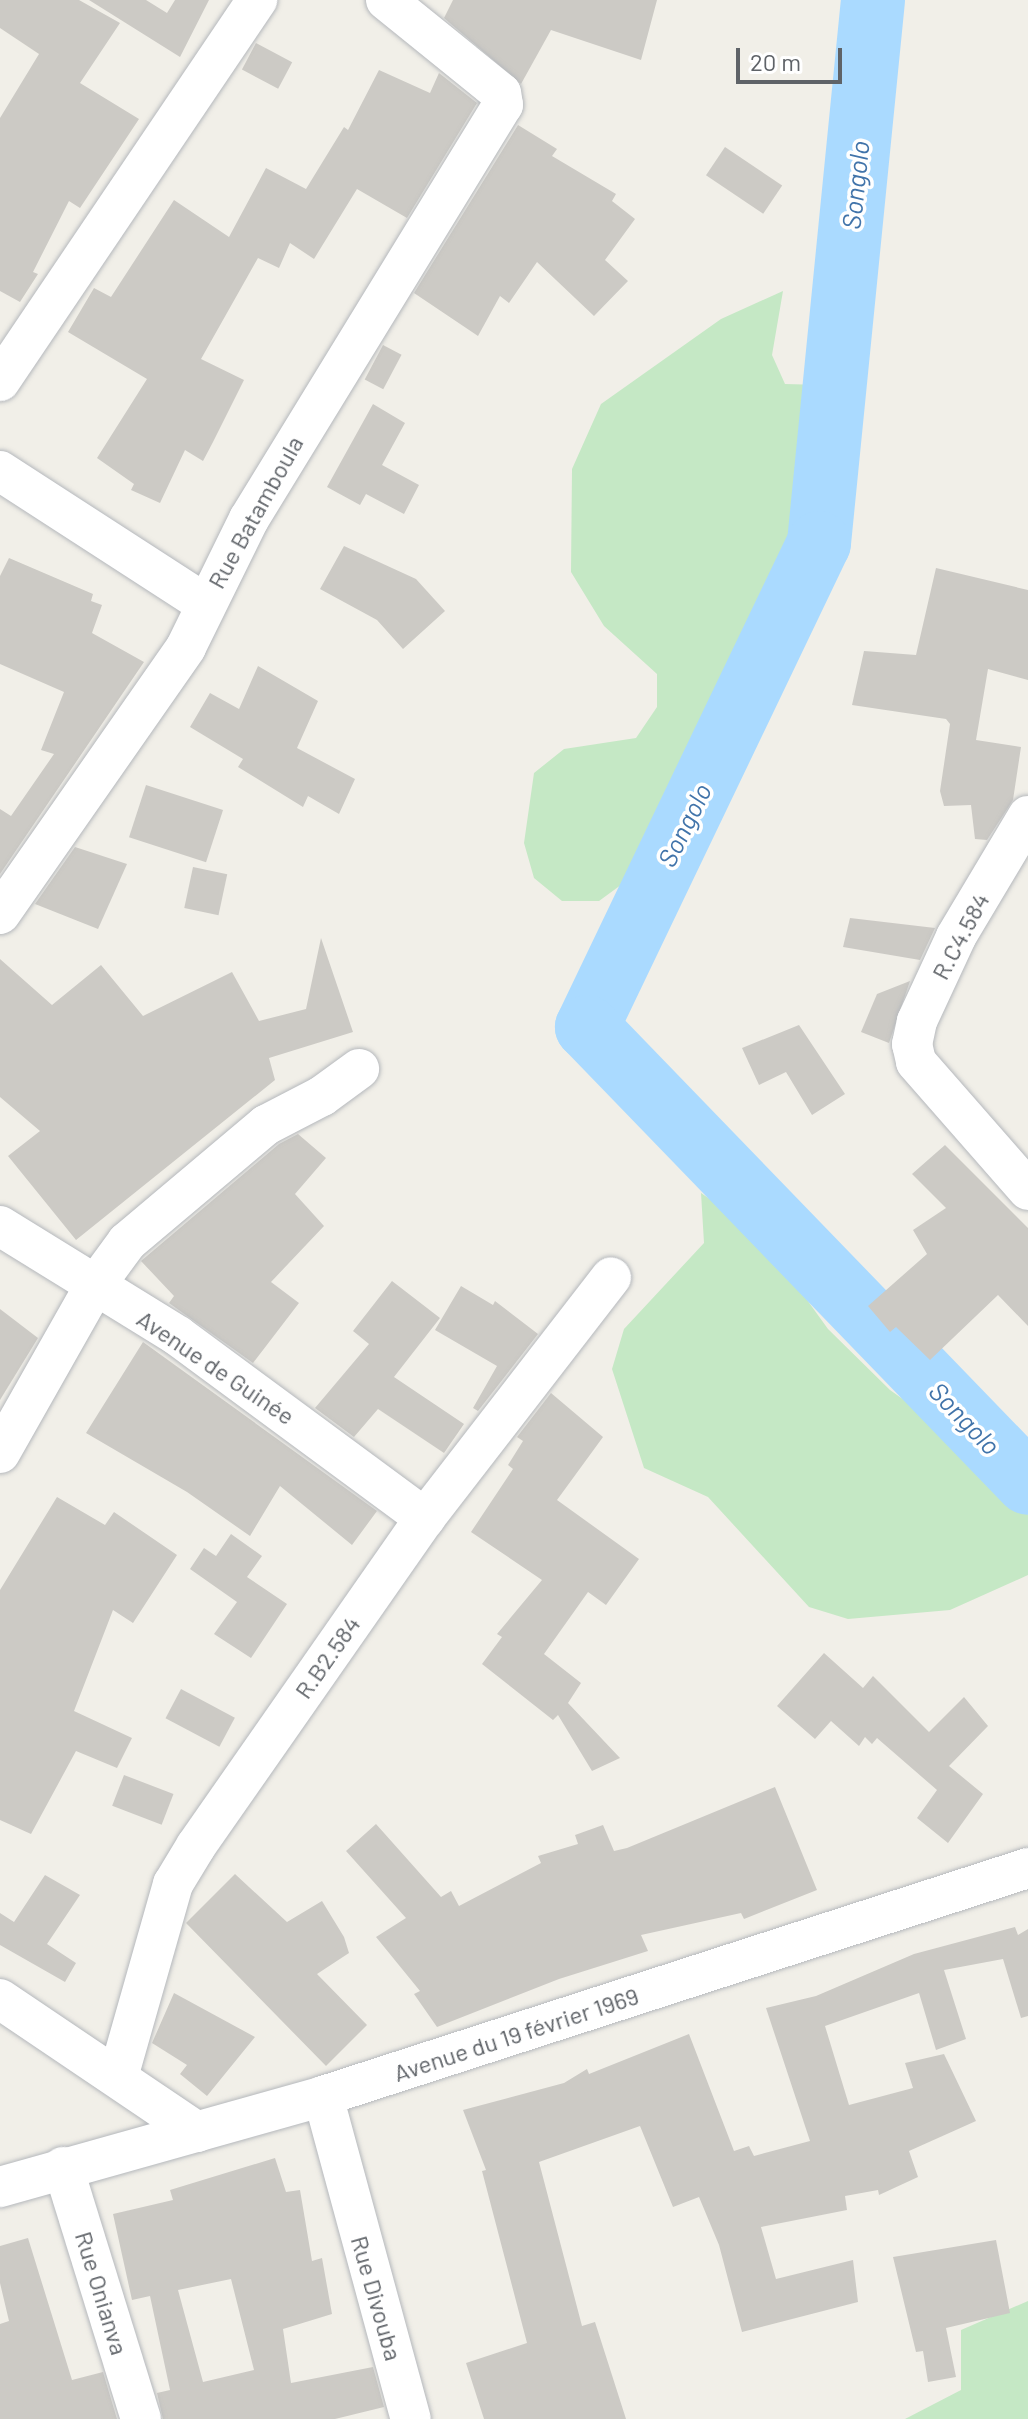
<!DOCTYPE html>
<html>
<head>
<meta charset="utf-8">
<style>
	body { margin:0 }
	#map { position:relative; width:1028px; height:2419px; overflow:hidden; background:#f1efe8; font-family:Barlow,sans-serif }
	div>[style] { position:absolute }
	[style*='--x'] { left:calc(var(--x)*1px); top:calc(var(--y)*1px); width:calc(var(--w)*1px); rotate:calc(var(--a)*1deg) }
	.green>* { inset:0; background:#c5e8c5 }
	.river>* { height:64px; margin:-32px; padding:0 32px; transform-origin:32px; border-radius:32px; background:#aadaff }
	.building>* { inset:0; background:#cccac5; transform-origin:0 0 }
	.roads { filter:drop-shadow(0 0 2px #b5b8bc) drop-shadow(0 0 2px #b5b8bc) }
	.minor>* { height:40px; margin:-20px; padding:0 20px; transform-origin:20px; border-radius:20px; background:#fff }
	span { translate:-50% -50%; white-space:nowrap; text-align:center; line-height:1.15; -webkit-text-stroke:7px #fff; paint-order:stroke }
	.street-label { font-size:24px; color:#5f6368 }
	.water-label { font-size:26px; color:#4174aa; font-style:italic }
	.scale { position:absolute; left:736px; top:48px; width:106px; height:36px; box-sizing:border-box; border:4px solid #5f6368; border-top:0; padding-left:10px; font-size:24px; line-height:28px; white-space:nowrap; color:#5f6368; -webkit-text-stroke:6px #fff; paint-order:stroke }
</style>
</head>
<body>
<div id="map">
	<div class="green">
		<i style="clip-path:polygon(783px 291px,772px 355px,785px 384px,823px 385px,809px 535px,679px 800px,625px 882px,599px 901px,562px 901px,534px 878px,524px 843px,534px 773px,564px 749px,636px 738px,657px 707px,657px 674px,604px 626px,571px 572px,572px 469px,601px 404px,721px 319px)"></i>
		<i style="clip-path:polygon(701px 1193px,758px 1232px,828px 1329px,890px 1390px,1023px 1485px,1028px 1491px,1028px 1575px,950px 1610px,848px 1619px,809px 1607px,708px 1497px,644px 1468px,612px 1369px,624px 1329px,704px 1243px)"></i>
		<i style="clip-path:polygon(1028px 2301px,1028px 2419px,905px 2419px,961px 2390px,961px 2330px)"></i>
	</div>
	<div class="river">
		<i style="--x:873;--y:0;--w:546;--a:95.68"></i>
		<i style="--x:819;--y:543;--w:537;--a:115.61"></i>
		<i style="--x:587;--y:1027;--w:634;--a:45.96"></i>
	</div>
	<div class="building">
		<i style="clip-path:polygon(0 0,79px 0,120px 23px,80px 83px,139px 119px,80px 208px,69px 201px,33px 272px,38px 274px,20px 302px,0 291px,0 118px,39px 54px,0 28px)"></i>
		<i style="clip-path:polygon(89px 0,146px 0,167px 13px,175px 0,209px 0,180px 57px)"></i>
		<i style="clip-path:polygon(453px 0,657px 0,641px 60px,551px 30px,521px 84px,444px 18px)"></i>
		<i style="left:256px;top:43px;width:41px;height:30px;rotate:28deg"></i>
		<i style="clip-path:polygon(379px 70px,430px 93px,439px 73px,477px 103px,407px 218px,357px 189px,314px 259px,290px 243px,279px 268px,258px 258px,201px 359px,244px 380px,213px 442px,203px 461px,185px 450px,160px 503px,131px 490px,134px 484px,97px 458px,147px 379px,68px 332px,94px 288px,111px 297px,174px 200px,229px 237px,266px 168px,306px 189px,344px 127px,348px 130px)"></i>
		<i style="clip-path:polygon(518px 125px,557px 149px,552px 156px,616px 194px,612px 201px,635px 219px,605px 260px,628px 281px,594px 316px,537px 262px,509px 303px,500px 296px,478px 336px,414px 293px)"></i>
		<i style="left:725px;top:147px;width:69px;height:34px;rotate:34deg"></i>
		<i style="left:383px;top:345px;width:21px;height:39px;rotate:28deg"></i>
		<i style="clip-path:polygon(373px 404px,405px 423px,382px 465px,419px 485px,404px 514px,366px 494px,360px 505px,327px 487px)"></i>
		<i style="clip-path:polygon(344px 546px,416px 579px,445px 611px,403px 649px,377px 620px,320px 589px)"></i>
		<i style="clip-path:polygon(9px 558px,93px 594px,91px 601px,102px 605px,92px 633px,144px 662px,0 874px,0 809px,11px 816px,54px 754px,41px 750px,64px 692px,0 664px,0 576px)"></i>
		<i style="clip-path:polygon(936px 568px,1028px 590px,1028px 680px,988px 669px,976px 740px,1021px 747px,1013px 800px,987px 840px,975px 839px,971px 805px,944px 806px,940px 791px,950px 724px,946px 719px,852px 705px,864px 651px,916px 655px)"></i>
		<i style="clip-path:polygon(258px 666px,318px 701px,297px 748px,355px 779px,339px 814px,308px 796px,303px 807px,238px 767px,243px 759px,190px 727px,210px 693px,239px 709px)"></i>
		<i style="left:146px;top:785px;width:81px;height:55px;rotate:18deg"></i>
		<i style="clip-path:polygon(75px 847px,127px 864px,98px 929px,35px 904px)"></i>
		<i style="left:193px;top:867px;width:35px;height:42px;rotate:12deg"></i>
		<i style="clip-path:polygon(850px 918px,935px 928px,920px 960px,843px 947px)"></i>
		<i style="clip-path:polygon(321px 938px,353px 1032px,269px 1058px,275px 1080px,76px 1240px,8px 1156px,40px 1131px,0 1097px,0 959px,52px 1005px,101px 965px,143px 1016px,232px 972px,259px 1021px,306px 1009px)"></i>
		<i style="clip-path:polygon(910px 981px,889px 1043px,861px 1032px,877px 994px)"></i>
		<i style="clip-path:polygon(799px 1025px,845px 1094px,812px 1115px,786px 1072px,759px 1085px,742px 1048px)"></i>
		<i style="clip-path:polygon(298px 1134px,326px 1158px,295px 1194px,324px 1226px,271px 1282px,299px 1303px,253px 1363px,169px 1303px,174px 1296px,141px 1261px,279px 1144px)"></i>
		<i style="clip-path:polygon(945px 1145px,1028px 1228px,1028px 1326px,998px 1295px,930px 1360px,896px 1327px,890px 1332px,868px 1306px,927px 1254px,913px 1230px,946px 1208px,912px 1174px)"></i>
		<i style="clip-path:polygon(392px 1281px,440px 1318px,394px 1377px,464px 1424px,444px 1453px,378px 1409px,354px 1437px,315px 1408px,369px 1344px,353px 1331px)"></i>
		<i style="clip-path:polygon(461px 1286px,493px 1305px,495px 1301px,538px 1334px,478px 1411px,473px 1408px,497px 1366px,435px 1330px)"></i>
		<i style="clip-path:polygon(0 1309px,38px 1338px,0 1400px)"></i>
		<i style="clip-path:polygon(143px 1342px,377px 1511px,352px 1545px,280px 1486px,250px 1536px,187px 1492px,86px 1433px)"></i>
		<i style="clip-path:polygon(551px 1393px,603px 1437px,557px 1500px,639px 1559px,606px 1605px,588px 1592px,544px 1654px,581px 1683px,568px 1703px,620px 1758px,592px 1771px,558px 1715px,553px 1720px,482px 1664px,502px 1637px,497px 1634px,542px 1580px,471px 1532px,513px 1469px,508px 1465px,523px 1441px,517px 1437px)"></i>
		<i style="clip-path:polygon(57px 1497px,105px 1525px,114px 1512px,177px 1555px,133px 1623px,113px 1610px,74px 1711px,132px 1738px,117px 1768px,76px 1751px,31px 1834px,0 1820px,0 1590px)"></i>
		<i style="clip-path:polygon(231px 1534px,262px 1556px,247px 1577px,287px 1604px,251px 1658px,214px 1634px,237px 1602px,190px 1569px,204px 1548px,216px 1556px)"></i>
		<i style="clip-path:polygon(824px 1653px,863px 1688px,873px 1676px,929px 1732px,964px 1697px,988px 1726px,949px 1766px,983px 1794px,948px 1843px,917px 1818px,937px 1790px,877px 1738px,872px 1744px,865px 1737px,859px 1746px,831px 1721px,815px 1739px,777px 1706px)"></i>
		<i style="left:181px;top:1689px;width:61px;height:33px;rotate:28deg"></i>
		<i style="left:124px;top:1775px;width:53px;height:33px;rotate:21deg"></i>
		<i style="clip-path:polygon(775px 1787px,817px 1890px,744px 1919px,741px 1913px,641px 1935px,648px 1951px,559px 1979px,437px 2027px,414px 1994px,420px 1991px,376px 1937px,406px 1918px,346px 1851px,376px 1824px,441px 1897px,451px 1891px,459px 1906px,541px 1863px,538px 1856px,578px 1844px,575px 1835px,603px 1825px,614px 1851px,627px 1848px)"></i>
		<i style="clip-path:polygon(235px 1874px,287px 1922px,322px 1901px,344px 1937px,349px 1953px,317px 1974px,367px 2025px,326px 2066px,186px 1923px)"></i>
		<i style="clip-path:polygon(45px 1875px,80px 1895px,47px 1944px,76px 1963px,65px 1982px,0 1945px,0 1913px,14px 1922px)"></i>
		<i style="clip-path:polygon(1015px 1927px,1018px 1935px,1028px 1929px,1028px 2016px,1021px 2018px,1003px 1959px,944px 1970px,966px 2039px,936px 2050px,919px 1993px,825px 2026px,849px 2105px,913px 2088px,905px 2063px,944px 2054px,976px 2121px,909px 2151px,918px 2177px,879px 2195px,878px 2190px,845px 2196px,847px 2210px,761px 2227px,776px 2279px,853px 2260px,858px 2302px,742px 2332px,719px 2245px,699px 2197px,673px 2207px,640px 2126px,539px 2162px,582px 2326px,595px 2322px,626px 2419px,484px 2419px,466px 2363px,527px 2343px,482px 2171px,486px 2170px,463px 2110px,564px 2083px,587px 2069px,589px 2074px,689px 2034px,734px 2151px,749px 2146px,754px 2156px,810px 2141px,766px 2008px,816px 1996px,914px 1954px)"></i>
		<i style="clip-path:polygon(174px 1993px,255px 2037px,207px 2096px,180px 2074px,187px 2065px,152px 2043px)"></i>
		<i style="clip-path:polygon(evenodd,275px 2158px,286px 2192px,300px 2190px,312px 2261px,322px 2258px,332px 2314px,283px 2329px,291px 2383px,373px 2367px,384px 2407px,335px 2419px,163px 2419px,157px 2393px,170px 2390px,150px 2296px,132px 2300px,113px 2214px,173px 2200px,170px 2190px,275px 2158px,231px 2279px,254px 2370px,203px 2382px,178px 2290px,231px 2279px)"></i>
		<i style="clip-path:polygon(28px 2238px,72px 2380px,103px 2372px,117px 2419px,0 2419px,0 2324px,9px 2321px,0 2283px,0 2246px)"></i>
		<i style="clip-path:polygon(996px 2240px,1010px 2313px,946px 2328px,956px 2377px,928px 2382px,923px 2351px,916px 2352px,893px 2257px)"></i>
	</div>
	<div class="roads">
		<div class="minor">
			<i style="--x:0;--y:381;--w:460;--a:-56"></i>
			<i style="--x:0;--y:471;--w:243;--a:32.9"></i>
			<i style="--x:1028;--y:816;--w:141;--a:120.8"></i>
			<i style="--x:956;--y:937;--w:93;--a:114.9"></i>
			<i style="--x:917;--y:1021;--w:24;--a:102"></i>
			<i style="--x:912;--y:1044;--w:18;--a:77"></i>
			<i style="--x:916;--y:1062;--w:170;--a:48.8"></i>
			<i style="--x:0;--y:914;--w:325;--a:-55.1"></i>
			<i style="--x:186;--y:647;--w:143;--a:-63.8"></i>
			<i style="--x:249;--y:519;--w:486;--a:-58.5"></i>
			<i style="--x:503;--y:105;--w:12;--a:-99"></i>
			<i style="--x:501;--y:93;--w:148;--a:-141"></i>
			<i style="--x:0;--y:1226;--w:209;--a:31.7"></i>
			<i style="--x:178;--y:1336;--w:307;--a:36.4"></i>
			<i style="--x:0;--y:1453;--w:191;--a:-60.5"></i>
			<i style="--x:94;--y:1287;--w:56;--a:-53.7"></i>
			<i style="--x:127;--y:1242;--w:182;--a:-40.1"></i>
			<i style="--x:266;--y:1125;--w:63;--a:-27.4"></i>
			<i style="--x:322;--y:1096;--w:46;--a:-36.1"></i>
			<i style="--x:0;--y:1999;--w:238;--a:34"></i>
			<i style="--x:118;--y:2077;--w:201;--a:-74.1"></i>
			<i style="--x:173;--y:1884;--w:44;--a:-58.8"></i>
			<i style="--x:196;--y:1846;--w:400;--a:-55.1"></i>
			<i style="--x:425;--y:1518;--w:304;--a:-52.3"></i>
			<i style="--x:323;--y:2096;--w:335;--a:74.8"></i>
			<i style="--x:63;--y:2167;--w:264;--a:72.8"></i>
			<i style="--x:0;--y:2187;--w:336;--a:-15.7"></i>
			<i style="--x:323;--y:2096;--w:741;--a:-17.92"></i>
		</div>
	</div>
	<div class="street-label">
		<span style="left:255px;top:512px;rotate:-61deg">Rue Batamboula</span>
		<span style="left:960px;top:936px;rotate:-62deg">R.C4.584</span>
		<span style="left:216px;top:1367px;rotate:34deg">Avenue de Guinée</span>
		<span style="left:327px;top:1657px;rotate:-55deg">R.B2.584</span>
		<span style="left:516px;top:2034px;rotate:-18deg">Avenue du 19 février 1969</span>
		<span style="left:102px;top:2293px;rotate:73deg">Rue Onianva</span>
		<span style="left:377px;top:2298px;rotate:74deg">Rue Divouba</span>
	</div>
	<div class="water-label">
		<span style="left:855px;top:185px;rotate:-84deg">Songolo</span>
		<span style="left:684px;top:825px;rotate:-64deg">Songolo</span>
		<span style="left:965px;top:1418px;rotate:46deg">Songolo</span>
	</div>
	<div class="scale">20 m</div>
</div>
</body>
</html>
